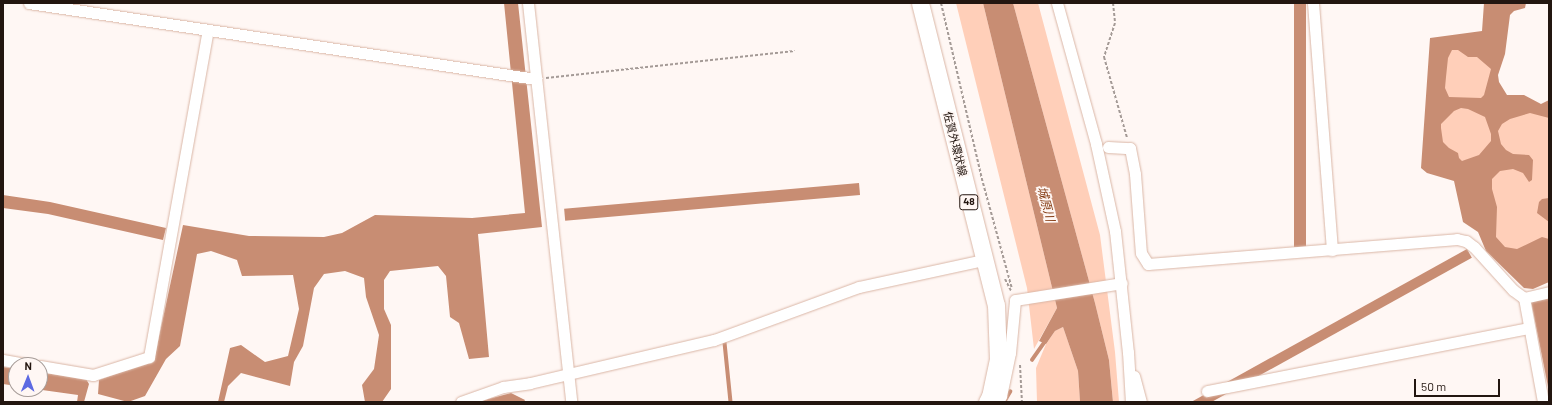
<!DOCTYPE html>
<html>
<head>
<meta charset="utf-8">
<style>
	body { margin:0 }
	#map { position:relative; width:1552px; height:405px; overflow:hidden; background:#fff7f4; font-family:Barlow,"Noto Sans JP",sans-serif }
	div>[style] { position:absolute }
	[style*='--x'] { left:calc(var(--x)*1px); top:calc(var(--y)*1px); width:calc(var(--w)*1px); rotate:calc(var(--a)*1deg) }
	.green>* { inset:0; background:#ffcfb9 }
	.water>* { inset:0; background:#c88d73; transform-origin:0 0 }
	.stream>* { height:3.5px; margin:-1.75px; padding:0 1.75px; transform-origin:1.75px; border-radius:1.75px; background:#c88d73 }
	.path>* { height:2px; margin-top:-1px; transform-origin:0; background:repeating-linear-gradient(90deg,#a49a96 0 3px,transparent 0 5px) }
	.roads { filter:drop-shadow(0 0 1px #dab6a6) drop-shadow(0 0 1px #dab6a6) }
	.street>* { height:11px; margin:-5.5px; padding:0 5.5px; transform-origin:5.5px; border-radius:5.5px; background:#fff }
	.primary>* { height:17px; margin:-8.5px; padding:0 8.5px; transform-origin:8.5px; border-radius:8.5px; background:#fff }
	span { translate:-50% -50%; white-space:nowrap; text-align:center; line-height:1.15; -webkit-text-stroke:3.5px #fff7f4; paint-order:stroke }
	.shield-label span { padding:1px 3px; background:#fff7f4; border:1px solid; border-radius:3px; -webkit-text-stroke-width:0 }
	.shield-label { font-size:10px; color:#231610; font-weight:700 }
	.street-label { font-size:11px; color:#231610 }
	.water-label { font-size:12px; color:#873f18; font-style:italic }
	.frame { position:absolute; inset:0; border:4px solid #231610; pointer-events:none }
	.north { position:absolute; left:8px; top:357px; width:40px; height:40px; box-sizing:border-box; background:#fff7f4; border:1px solid #a79d99; border-radius:50%; rotate:1deg; font-size:11px; font-weight:700; line-height:16px; text-align:center; color:#231610 }
	.north::after { content:''; display:block; margin:auto; width:14px; height:18px; background:#5d6ae2; clip-path:polygon(50% 0,100% 100%,50% 72%,0 100%) }
	.scale { position:absolute; left:1414px; top:379px; width:86px; height:18px; box-sizing:border-box; border:2px solid #231610; border-top:0; padding-left:5px; font-size:12px; line-height:14px; white-space:nowrap; color:#231610; -webkit-text-stroke:3px #fff7f4; paint-order:stroke }
</style>
</head>
<body>
<div id="map">
	<div class="green">
		<i style="clip-path:polygon(956px 3px,983px 3px,1057px 308px,1034px 349px,1027px 288px)"></i>
		<i style="clip-path:polygon(1013px 3px,1038px 3px,1100px 235px,1115px 352px,1119px 402px,1113px 402px,1109px 360px,1095px 303px)"></i>
		<i style="clip-path:polygon(1497px 35px,1493px 100px,1549px 112px,1549px 266px,1490px 243px,1468px 172px,1427px 162px,1439px 48px)"></i>
		<i style="clip-path:polygon(1063px 327px,1078px 371px,1080px 402px,1037px 402px,1036px 368px,1046px 344px,1055px 331px)"></i>
	</div>
	<div class="water">
		<i style="clip-path:polygon(504px 3px,518px 3px,542px 227px,478px 234px,489px 357px,469px 359px,459px 323px,450px 317px,446px 276px,438px 266px,390px 271px,384px 280px,384px 309px,391px 325px,391px 389px,382px 402px,365px 402px,362px 385px,374px 369px,379px 335px,366px 297px,364px 278px,345px 271px,324px 274px,314px 288px,303px 346px,294px 362px,290px 386px,241px 373px,228px 386px,224px 402px,218px 402px,230px 348px,241px 345px,265px 362px,288px 356px,299px 309px,293px 275px,242px 276px,237px 260px,211px 251px,197px 254px,180px 346px,166px 359px,145px 396px,128px 402px,98px 394px,99px 380px,154px 360px,183px 225px,249px 236px,324px 237px,342px 233px,375px 215px,472px 218px,525px 213px)"></i>
		<i style="clip-path:polygon(983px 3px,1013px 3px,1095px 303px,1109px 360px,1113px 402px,1080px 402px,1078px 371px,1063px 327px,1055px 331px,1046px 344px,1039px 341px,1057px 308px)"></i>
		<i style="left:1294px;top:3px;width:12px;height:244px"></i>
		<i style="clip-path:polygon(evenodd,1484px 3px,1526px 3px,1525px 8px,1514px 11px,1510px 15px,1505px 54px,1498px 75px,1499px 82px,1507px 95px,1524px 95px,1541px 104px,1549px 100px,1549px 118px,1530px 113px,1510px 119px,1502px 124px,1498px 131px,1501px 144px,1506px 150px,1513px 154px,1529px 155px,1533px 160px,1532px 180px,1529px 182px,1523px 173px,1513px 169px,1500px 171px,1492px 179px,1492px 189px,1497px 207px,1496px 237px,1505px 247px,1517px 249px,1542px 237px,1549px 239px,1549px 282px,1533px 289px,1524px 288px,1486px 251px,1478px 232px,1463px 222px,1454px 181px,1427px 173px,1421px 168px,1430px 38px,1482px 31px,1484px 3px,1452px 50px,1458px 50px,1468px 57px,1477px 57px,1491px 69px,1484px 95px,1481px 98px,1449px 97px,1445px 88px,1446px 77px,1448px 58px,1452px 50px,1484px 3px,1461px 108px,1468px 109px,1485px 117px,1491px 134px,1491px 141px,1479px 155px,1462px 161px,1459px 158px,1458px 153px,1449px 148px,1443px 142px,1441px 128px,1441px 124px,1454px 111px,1461px 108px)"></i>
		<i style="left:859px;top:183px;width:12px;height:296px;rotate:85deg"></i>
		<i style="clip-path:polygon(3px 195px,50px 202px,166px 228px,163px 240px,48px 214px,3px 208px)"></i>
		<i style="clip-path:polygon(1549px 198px,1549px 222px,1537px 213px,1539px 202px,1542px 199px)"></i>
		<i style="left:1467px;top:249px;width:10px;height:318px;rotate:61deg"></i>
		<i style="clip-path:polygon(1549px 297px,1549px 392px,1531px 301px)"></i>
		<i style="clip-path:polygon(3px 367px,16px 369px,16px 386px,3px 384px)"></i>
		<i style="clip-path:polygon(40px 372px,86px 379px,89px 384px,84px 402px,77px 402px,78px 395px,35px 389px,40px 389px)"></i>
		<i style="clip-path:polygon(511px 393px,525px 400px,524px 402px,477px 402px)"></i>
	</div>
	<div class="stream">
		<i style="--x:725;--y:343;--w:59;--a:84.2"></i>
		<i style="--x:1032;--y:360;--w:24;--a:-55"></i>
		<i style="--x:1004;--y:402;--w:12;--a:-59"></i>
	</div>
	<div class="path">
		<i style="--x:941;--y:3;--w:185;--a:76.9"></i>
		<i style="--x:983;--y:183;--w:110;--a:74.7"></i>
		<i style="--x:1113;--y:3;--w:20;--a:84"></i>
		<i style="--x:1115;--y:23;--w:36;--a:108"></i>
		<i style="--x:1104;--y:57;--w:84;--a:74.1"></i>
		<i style="--x:546;--y:78;--w:250;--a:-6.2"></i>
		<i style="--x:1005;--y:279;--w:13;--a:63"></i>
		<i style="--x:1020;--y:365;--w:37;--a:87"></i>
	</div>
	<div class="roads">
		<div class="street">
			<i style="--x:29;--y:3;--w:513;--a:8.53"></i>
			<i style="--x:528;--y:3;--w:401;--a:83.8"></i>
			<i style="--x:1057;--y:3;--w:146;--a:74.5"></i>
			<i style="--x:1096;--y:144;--w:89;--a:77.7"></i>
			<i style="--x:1115;--y:231;--w:122;--a:83.9"></i>
			<i style="--x:1128;--y:352;--w:50;--a:86.6"></i>
			<i style="--x:1313;--y:3;--w:248;--a:85.6"></i>
			<i style="--x:1108;--y:147;--w:22;--a:3"></i>
			<i style="--x:1130;--y:148;--w:26;--a:79"></i>
			<i style="--x:1135;--y:174;--w:79;--a:85.7"></i>
			<i style="--x:1141;--y:253;--w:13;--a:58"></i>
			<i style="--x:1148;--y:264;--w:310;--a:-4.6"></i>
			<i style="--x:1457;--y:239;--w:9;--a:13"></i>
			<i style="--x:1466;--y:241;--w:10;--a:37"></i>
			<i style="--x:1474;--y:247;--w:58;--a:47.8"></i>
			<i style="--x:1513;--y:290;--w:14;--a:36"></i>
			<i style="--x:1524;--y:298;--w:26;--a:-13"></i>
			<i style="--x:1524;--y:298;--w:106;--a:79.6"></i>
			<i style="--x:3;--y:360;--w:28;--a:10"></i>
			<i style="--x:40;--y:366;--w:54;--a:9.6"></i>
			<i style="--x:93;--y:375;--w:59;--a:-17.8"></i>
			<i style="--x:149;--y:357;--w:332;--a:-79.8"></i>
			<i style="--x:1134;--y:376;--w:27;--a:75"></i>
			<i style="--x:1207;--y:391;--w:328;--a:-11.1"></i>
			<i style="--x:461;--y:402;--w:45;--a:-19.7"></i>
			<i style="--x:503;--y:387;--w:27;--a:-8"></i>
			<i style="--x:530;--y:383;--w:189;--a:-13.2"></i>
			<i style="--x:714;--y:340;--w:154;--a:-20.1"></i>
			<i style="--x:859;--y:287;--w:127;--a:-12.3"></i>
			<i style="--x:998;--y:402;--w:7;--a:-63"></i>
			<i style="--x:1001;--y:396;--w:44;--a:-78.2"></i>
			<i style="--x:1010;--y:353;--w:53;--a:-84.6"></i>
			<i style="--x:1015;--y:300;--w:108;--a:-9"></i>
		</div>
		<div class="primary">
			<i style="--x:920;--y:3;--w:311;--a:75.9"></i>
			<i style="--x:996;--y:305;--w:54;--a:87.9"></i>
			<i style="--x:998;--y:359;--w:38;--a:102"></i>
			<i style="--x:990;--y:396;--w:7;--a:117"></i>
		</div>
	</div>
	<div class="shield-label">
		<span style="left:969px;top:202px">48</span>
	</div>
	<div class="street-label">
		<span style="left:955px;top:144px;rotate:76deg">佐賀外環状線</span>
	</div>
	<div class="water-label">
		<span style="left:1046px;top:204px;rotate:75deg">城原川</span>
	</div>
	<div class="frame"></div>
	<div class="north">N</div>
	<div class="scale">50 m</div>
</div>
</body>
</html>
